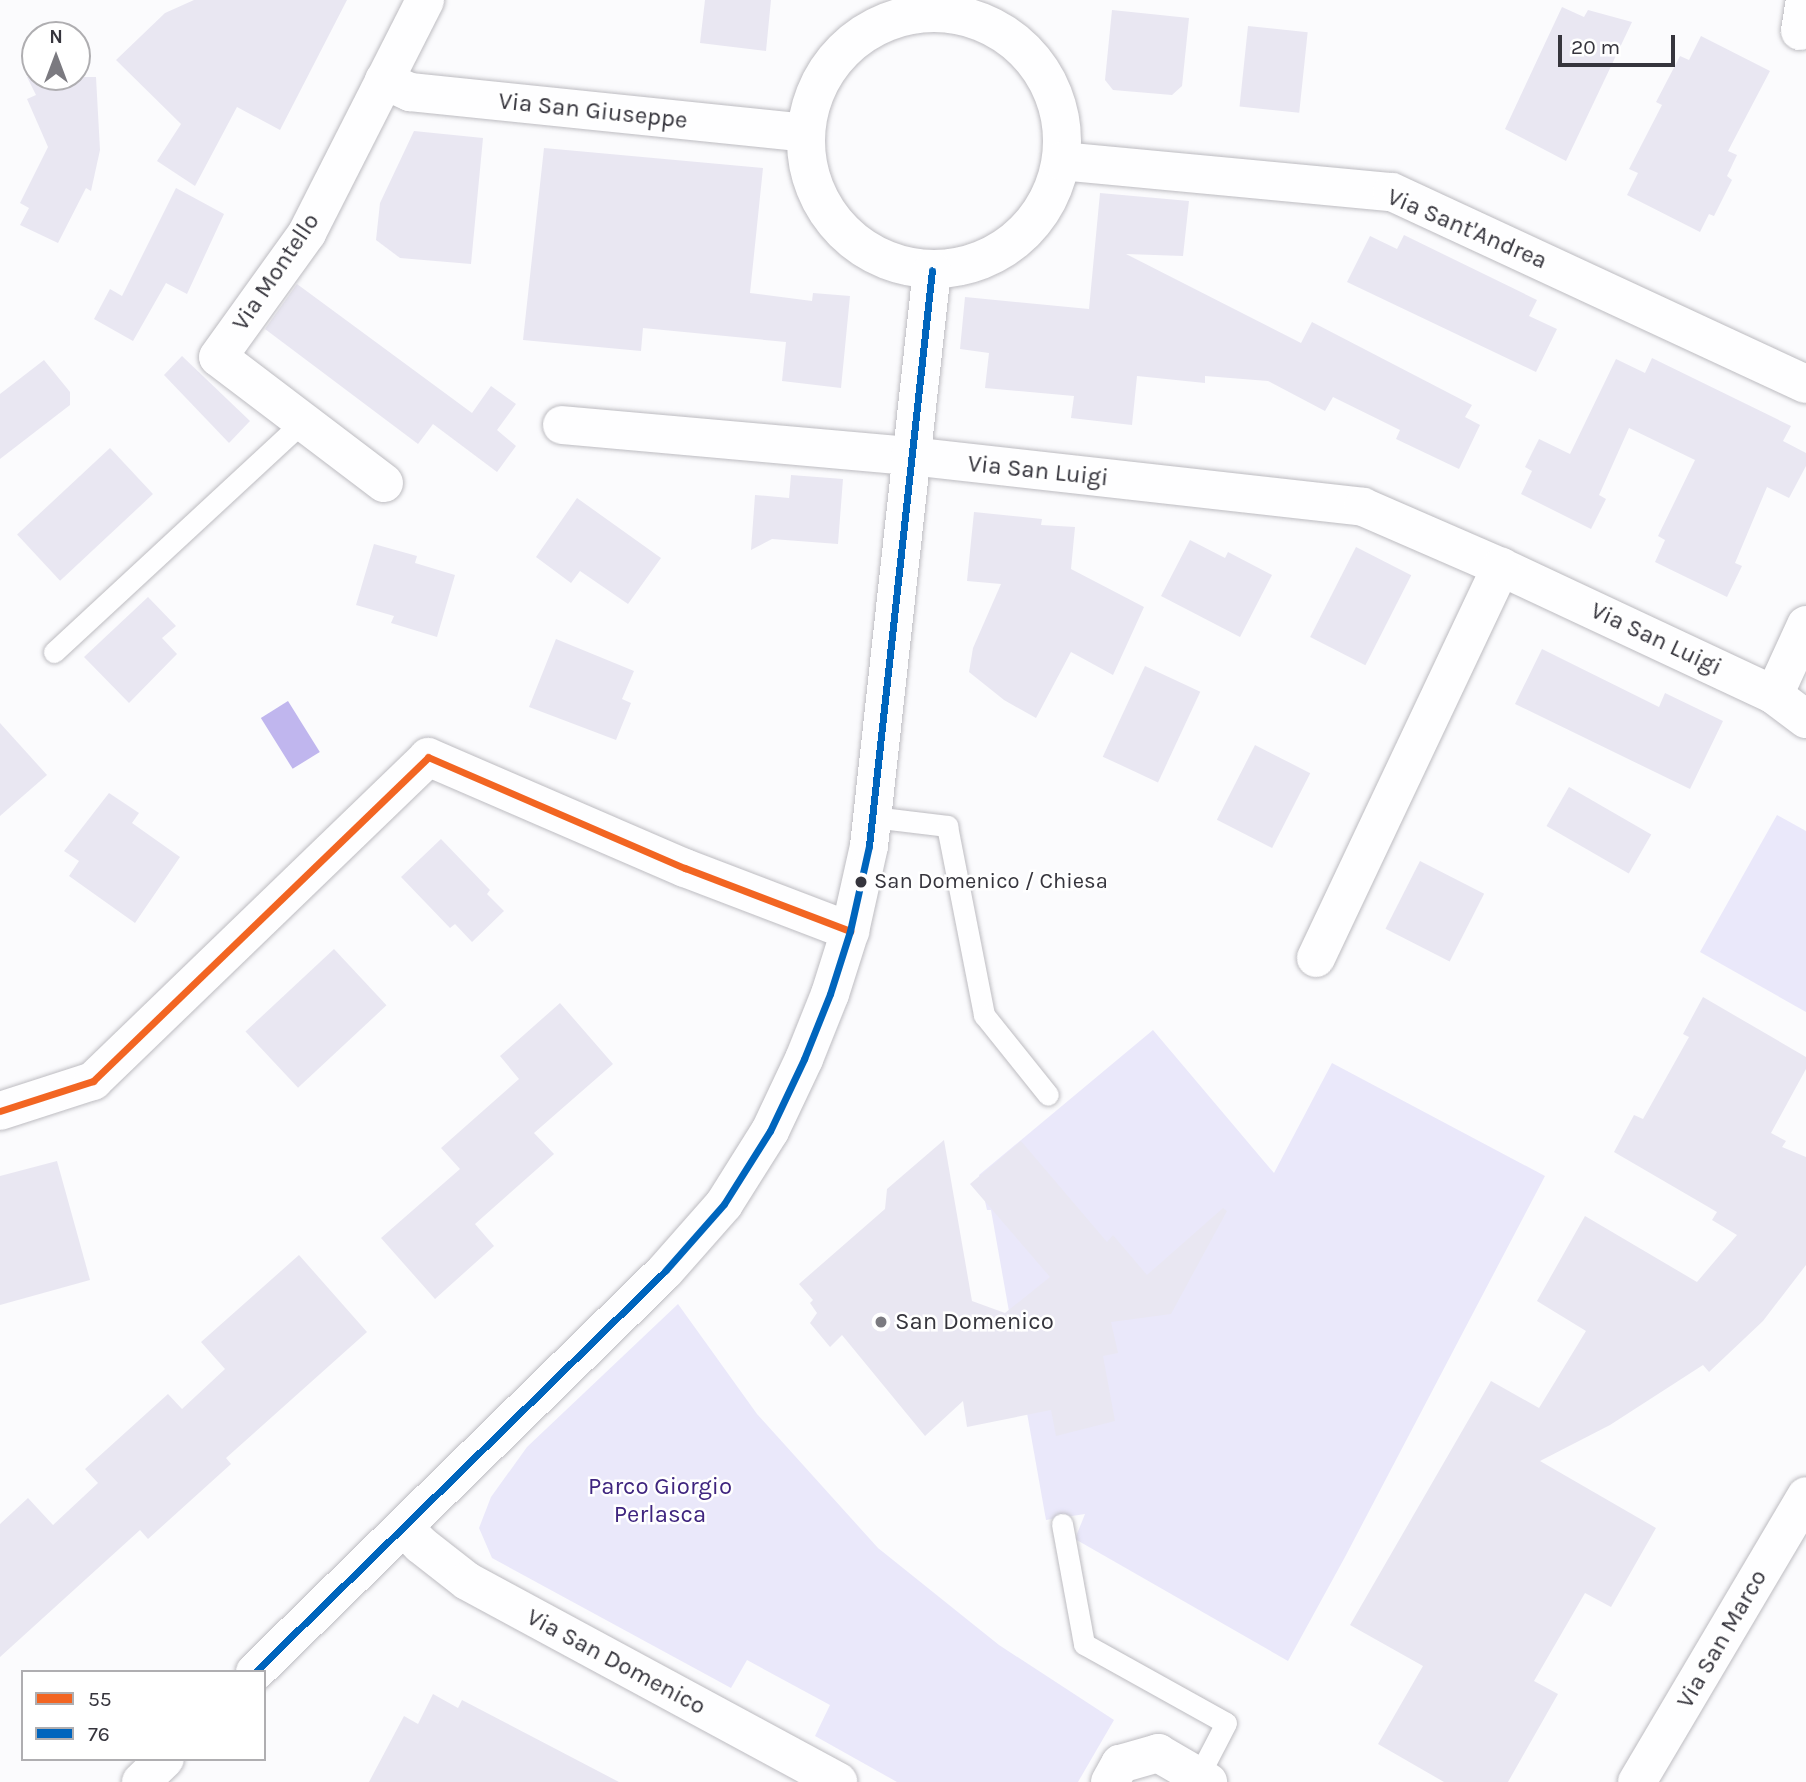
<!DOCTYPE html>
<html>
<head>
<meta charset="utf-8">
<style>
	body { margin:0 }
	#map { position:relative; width:1806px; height:1782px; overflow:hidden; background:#fbfbfd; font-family:Karla,sans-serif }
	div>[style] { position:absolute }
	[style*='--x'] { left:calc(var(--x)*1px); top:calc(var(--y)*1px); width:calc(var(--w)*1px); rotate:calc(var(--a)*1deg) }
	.green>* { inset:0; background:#eae8fa }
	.water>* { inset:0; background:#c0b6ee; transform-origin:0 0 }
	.building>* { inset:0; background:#e9e7f2; transform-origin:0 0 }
	.roads { filter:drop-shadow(0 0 2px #bdbcc1) drop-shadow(0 0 2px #bdbcc1) }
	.service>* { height:21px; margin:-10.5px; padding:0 10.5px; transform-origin:10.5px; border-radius:10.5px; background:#fefeff }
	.minor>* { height:38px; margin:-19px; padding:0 19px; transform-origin:19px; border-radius:19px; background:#fefeff }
	.minor>.ring { margin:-19px; padding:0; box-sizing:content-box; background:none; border:38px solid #fefeff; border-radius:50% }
	.bus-1>* { height:7px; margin:-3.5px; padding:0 3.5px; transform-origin:3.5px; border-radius:3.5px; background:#f26522 }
	.bus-2>* { height:7px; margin:-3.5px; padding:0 3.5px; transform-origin:3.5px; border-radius:3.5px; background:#0065bd }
	.dots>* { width:19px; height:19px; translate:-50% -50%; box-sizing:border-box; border:4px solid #fff; border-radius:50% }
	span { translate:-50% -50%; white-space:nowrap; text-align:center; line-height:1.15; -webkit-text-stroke:5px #fff; paint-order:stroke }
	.bus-label { font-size:22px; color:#36353d }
	.left { translate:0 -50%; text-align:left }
	.street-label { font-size:24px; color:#36353d }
	.poi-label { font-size:24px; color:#36353d }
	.park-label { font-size:24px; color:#3f257f }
	.legend { position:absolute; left:21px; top:1670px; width:245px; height:91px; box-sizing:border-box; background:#fff; border:2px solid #afaeb1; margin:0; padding:9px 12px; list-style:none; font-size:21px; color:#36353d }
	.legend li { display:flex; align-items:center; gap:14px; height:35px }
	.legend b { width:35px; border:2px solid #afaeb1 }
	.north { position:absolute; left:21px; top:21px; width:70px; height:70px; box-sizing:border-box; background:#fff; border:2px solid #afaeb1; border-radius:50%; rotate:0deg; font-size:19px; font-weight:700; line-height:28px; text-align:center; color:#36353d }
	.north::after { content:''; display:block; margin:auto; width:24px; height:32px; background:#7b7a80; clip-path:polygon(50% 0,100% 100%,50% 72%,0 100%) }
	.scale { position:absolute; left:1558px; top:35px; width:117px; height:32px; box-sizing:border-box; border:4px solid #36353d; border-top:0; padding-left:9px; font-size:21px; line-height:24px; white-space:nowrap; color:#36353d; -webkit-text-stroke:5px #fff; paint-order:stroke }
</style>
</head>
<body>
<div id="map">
	<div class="green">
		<i style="clip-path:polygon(1777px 815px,1806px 831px,1806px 1012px,1700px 952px)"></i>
		<i style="clip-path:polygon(1153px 1030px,1274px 1173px,1332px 1063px,1545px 1176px,1345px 1557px,1288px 1661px,1075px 1539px,1085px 1514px,1046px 1520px,991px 1210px,987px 1210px,979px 1175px)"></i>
		<i style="clip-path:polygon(678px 1304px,757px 1414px,878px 1548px,999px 1645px,1114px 1720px,1078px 1782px,897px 1782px,815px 1736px,830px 1705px,747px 1660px,731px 1688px,492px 1558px,479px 1528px,491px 1497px,527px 1447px)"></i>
	</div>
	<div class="water">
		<i style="left:288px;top:701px;width:60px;height:32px;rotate:58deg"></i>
	</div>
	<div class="building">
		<i style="clip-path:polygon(194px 0,347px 0,280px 130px,237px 107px,195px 186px,157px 161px,181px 124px,116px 60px,165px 13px)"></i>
		<i style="clip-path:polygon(705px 0,771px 0,766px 51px,700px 43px)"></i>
		<i style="clip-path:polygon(1562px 7px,1584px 17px,1588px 10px,1632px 22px,1566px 161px,1505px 129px)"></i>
		<i style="clip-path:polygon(1112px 10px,1189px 18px,1182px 86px,1172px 95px,1113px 90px,1105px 80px)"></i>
		<i style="left:1248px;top:26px;width:60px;height:81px;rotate:6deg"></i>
		<i style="clip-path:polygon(1701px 36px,1770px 71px,1728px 151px,1737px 155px,1727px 176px,1732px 180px,1714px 216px,1709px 214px,1700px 232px,1627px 195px,1638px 173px,1629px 169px,1662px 105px,1656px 102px,1680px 56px,1689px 60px)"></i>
		<i style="clip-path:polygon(27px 77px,96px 77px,100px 150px,91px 191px,86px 188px,58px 243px,20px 225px,29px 208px,20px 203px,48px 147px,27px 99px,36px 95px)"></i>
		<i style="clip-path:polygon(414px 131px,483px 138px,471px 264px,400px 258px,376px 240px,380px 203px)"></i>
		<i style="clip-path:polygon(544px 148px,763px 168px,750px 293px,812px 301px,813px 293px,850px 296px,841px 388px,782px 381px,786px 342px,643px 328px,641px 351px,523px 340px)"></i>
		<i style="clip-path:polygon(176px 188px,224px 214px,187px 294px,166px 283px,133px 341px,94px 319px,110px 289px,122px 296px)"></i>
		<i style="clip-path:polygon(1100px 193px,1189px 201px,1183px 256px,1126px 254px,1301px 343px,1312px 322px,1472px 405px,1465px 417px,1480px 425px,1459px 469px,1396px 439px,1400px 430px,1333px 397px,1325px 411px,1268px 381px,1205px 376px,1205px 383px,1137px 376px,1132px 425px,1071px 418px,1074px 396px,985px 388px,989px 353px,960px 349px,965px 297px,1089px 309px)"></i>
		<i style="clip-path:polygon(1404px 235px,1537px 300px,1529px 316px,1557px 329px,1536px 372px,1347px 282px,1370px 236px,1397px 249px)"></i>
		<i style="clip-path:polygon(297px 284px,472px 413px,491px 386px,516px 404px,497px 430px,516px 446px,497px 472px,433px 424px,418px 444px,265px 329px)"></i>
		<i style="clip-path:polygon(182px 356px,250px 421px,229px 443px,164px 375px)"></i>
		<i style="clip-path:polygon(1652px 358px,1791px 426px,1783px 441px,1806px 453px,1806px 466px,1789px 498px,1767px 487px,1735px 563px,1742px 566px,1727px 597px,1655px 562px,1665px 540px,1658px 536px,1695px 460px,1629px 428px,1599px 495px,1606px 499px,1591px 529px,1521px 494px,1532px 471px,1525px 467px,1539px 439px,1570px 454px,1616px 359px,1645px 373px)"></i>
		<i style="clip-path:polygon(44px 360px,70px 392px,70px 405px,0 459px,0 394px)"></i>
		<i style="left:110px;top:448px;width:63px;height:127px;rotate:47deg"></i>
		<i style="clip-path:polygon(791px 475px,843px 479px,838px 544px,772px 539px,751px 550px,755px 495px,789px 498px)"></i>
		<i style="clip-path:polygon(577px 498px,661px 558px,628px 604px,580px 571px,571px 583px,536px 557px)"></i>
		<i style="clip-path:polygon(974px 512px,1042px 519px,1041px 525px,1075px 527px,1071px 569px,1144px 607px,1113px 675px,1071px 652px,1036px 718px,1004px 700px,969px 672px,973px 648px,1001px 584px,967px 581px)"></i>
		<i style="clip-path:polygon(1190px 540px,1225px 558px,1228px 552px,1272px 575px,1240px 637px,1161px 596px)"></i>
		<i style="clip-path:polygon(374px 544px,417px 556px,415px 563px,455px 575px,437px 637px,391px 623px,394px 616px,356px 605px)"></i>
		<i style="left:1356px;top:547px;width:62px;height:101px;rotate:27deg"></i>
		<i style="clip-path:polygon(148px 597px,176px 626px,162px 638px,177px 654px,129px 703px,84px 657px)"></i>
		<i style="clip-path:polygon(556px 639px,634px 671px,622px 699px,631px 703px,616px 740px,529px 707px)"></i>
		<i style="clip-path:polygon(1542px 649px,1659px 707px,1665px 693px,1723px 721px,1690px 789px,1515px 704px)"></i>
		<i style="left:1145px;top:666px;width:61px;height:100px;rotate:25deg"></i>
		<i style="clip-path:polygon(0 723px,47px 775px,0 816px)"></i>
		<i style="left:1255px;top:745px;width:62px;height:84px;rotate:27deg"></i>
		<i style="left:1569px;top:787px;width:95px;height:45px;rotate:30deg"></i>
		<i style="clip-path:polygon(109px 793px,139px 813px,132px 823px,180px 857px,135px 923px,69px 876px,79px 861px,64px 851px)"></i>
		<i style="clip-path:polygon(441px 839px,490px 890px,487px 894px,504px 911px,472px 942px,455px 924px,450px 928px,401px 877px)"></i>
		<i style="left:1420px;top:861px;width:72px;height:76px;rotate:27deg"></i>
		<i style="left:334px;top:949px;width:77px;height:121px;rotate:47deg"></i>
		<i style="clip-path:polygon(1703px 997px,1806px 1057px,1806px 1069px,1771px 1133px,1786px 1141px,1782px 1147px,1806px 1157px,1806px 1265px,1763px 1321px,1709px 1372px,1703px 1365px,1610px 1425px,1540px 1461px,1656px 1528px,1611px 1607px,1585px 1593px,1534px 1681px,1558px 1694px,1508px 1782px,1444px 1782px,1378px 1744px,1423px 1666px,1350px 1625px,1491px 1381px,1539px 1408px,1586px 1331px,1537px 1301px,1585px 1216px,1697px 1282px,1737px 1235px,1712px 1220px,1717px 1212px,1614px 1152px,1634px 1115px,1643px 1119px,1689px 1037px,1683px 1034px)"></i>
		<i style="clip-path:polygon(560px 1003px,613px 1064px,534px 1133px,554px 1154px,475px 1224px,494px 1246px,435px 1299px,381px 1238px,460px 1169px,441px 1148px,519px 1079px,500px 1056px)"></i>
		<i style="clip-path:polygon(944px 1140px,972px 1301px,1005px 1313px,1050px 1277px,970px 1184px,1021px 1141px,1107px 1242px,1113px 1235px,1147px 1275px,1223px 1208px,1227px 1211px,1171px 1314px,1111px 1322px,1118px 1353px,1103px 1356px,1115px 1421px,1056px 1436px,1051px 1410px,967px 1427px,963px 1401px,925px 1436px,842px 1335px,830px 1347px,810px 1323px,817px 1313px,810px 1303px,813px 1300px,799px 1284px,885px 1209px,887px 1189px)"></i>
		<i style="clip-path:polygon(57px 1161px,90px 1280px,0 1305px,0 1176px)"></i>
		<i style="clip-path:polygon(299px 1255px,367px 1332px,226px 1458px,231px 1464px,148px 1539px,140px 1530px,0 1657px,0 1524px,28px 1498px,53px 1525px,98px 1483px,85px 1469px,168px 1394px,182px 1409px,225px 1369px,201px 1342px)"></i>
		<i style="clip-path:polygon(433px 1694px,458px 1708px,462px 1700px,619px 1782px,369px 1782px,404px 1716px,418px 1724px)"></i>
	</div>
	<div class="roads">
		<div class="service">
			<i style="--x:54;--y:652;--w:338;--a:-42.8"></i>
			<i style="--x:873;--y:817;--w:75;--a:6.9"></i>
			<i style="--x:947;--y:826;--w:193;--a:78.9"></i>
			<i style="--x:984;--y:1015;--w:102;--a:51.3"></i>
			<i style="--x:1062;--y:1524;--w:122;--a:79.6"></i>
			<i style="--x:1084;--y:1644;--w:162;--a:29.1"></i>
			<i style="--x:1226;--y:1723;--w:61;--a:117.4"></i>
		</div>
		<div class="minor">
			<i class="ring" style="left:806px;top:13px;width:218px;height:218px"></i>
			<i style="--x:1800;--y:31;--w:31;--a:-81"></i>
			<i style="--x:384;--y:80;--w:29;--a:25"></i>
			<i style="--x:410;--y:92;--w:396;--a:5.9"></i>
			<i style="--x:1061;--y:161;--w:332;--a:5.4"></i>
			<i style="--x:1392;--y:192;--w:456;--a:24.9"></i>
			<i style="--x:562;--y:425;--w:349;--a:5.1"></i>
			<i style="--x:910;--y:456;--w:456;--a:6.4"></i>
			<i style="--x:1363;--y:507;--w:150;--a:23.5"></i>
			<i style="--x:1501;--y:567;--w:302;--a:25.1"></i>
			<i style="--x:1774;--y:695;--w:40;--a:37"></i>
			<i style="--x:384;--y:483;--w:208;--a:-142.8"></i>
			<i style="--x:218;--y:357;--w:153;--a:-54.3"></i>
			<i style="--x:307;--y:233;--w:261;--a:-63.1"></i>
			<i style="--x:1774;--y:695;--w:77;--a:-65.4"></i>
			<i style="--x:1316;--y:958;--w:433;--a:-64.7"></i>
			<i style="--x:0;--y:1111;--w:98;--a:-17.9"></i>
			<i style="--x:93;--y:1081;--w:466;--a:-44"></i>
			<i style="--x:428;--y:757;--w:280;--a:23.4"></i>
			<i style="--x:685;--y:868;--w:177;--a:20.9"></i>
			<i style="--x:405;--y:1528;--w:23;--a:47"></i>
			<i style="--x:421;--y:1545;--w:58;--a:38"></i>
			<i style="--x:467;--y:1581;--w:422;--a:28.4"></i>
			<i style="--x:255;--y:1672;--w:573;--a:-44.36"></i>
			<i style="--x:665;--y:1271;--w:89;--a:-48.6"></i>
			<i style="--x:724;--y:1204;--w:86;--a:-57.8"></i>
			<i style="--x:770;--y:1131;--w:80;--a:-64.7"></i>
			<i style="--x:804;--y:1059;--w:70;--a:-68.2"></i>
			<i style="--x:830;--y:994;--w:66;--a:-72.4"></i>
			<i style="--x:850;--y:931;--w:87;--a:-77.4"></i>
			<i style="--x:869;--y:846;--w:579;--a:-83.76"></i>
			<i style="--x:141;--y:1782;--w:33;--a:-44"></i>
			<i style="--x:1110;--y:1782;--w:21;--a:-61"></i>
			<i style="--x:1120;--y:1764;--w:40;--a:-16"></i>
			<i style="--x:1158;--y:1753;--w:58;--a:30.1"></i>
			<i style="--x:1637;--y:1782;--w:332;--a:-59.4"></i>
		</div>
	</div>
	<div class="bus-1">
		<i style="--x:0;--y:1111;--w:98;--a:-17.9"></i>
		<i style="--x:93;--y:1081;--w:466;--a:-44"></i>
		<i style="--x:428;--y:757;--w:280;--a:23.4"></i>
		<i style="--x:685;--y:868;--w:177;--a:20.9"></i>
	</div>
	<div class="bus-2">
		<i style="--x:255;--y:1672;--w:573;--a:-44.36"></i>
		<i style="--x:665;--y:1271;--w:89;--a:-48.6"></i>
		<i style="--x:724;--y:1204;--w:86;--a:-57.8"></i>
		<i style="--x:770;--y:1131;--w:80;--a:-64.7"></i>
		<i style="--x:804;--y:1059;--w:70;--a:-68.2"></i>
		<i style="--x:830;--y:994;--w:66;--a:-72.4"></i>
		<i style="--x:850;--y:931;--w:87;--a:-77.4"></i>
		<i style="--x:869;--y:846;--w:579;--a:-83.76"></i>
	</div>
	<div class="dots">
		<i style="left:861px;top:882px;background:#36353d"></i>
		<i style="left:881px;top:1322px;background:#7b7a80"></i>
	</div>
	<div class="bus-label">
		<span class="left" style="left:874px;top:882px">San Domenico / Chiesa</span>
	</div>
	<div class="street-label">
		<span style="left:593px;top:111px;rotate:6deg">Via San Giuseppe</span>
		<span style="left:1467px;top:229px;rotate:23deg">Via Sant'Andrea</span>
		<span style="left:276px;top:272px;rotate:-56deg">Via Montello</span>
		<span style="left:1038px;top:471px;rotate:6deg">Via San Luigi</span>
		<span style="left:1656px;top:639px;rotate:25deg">Via San Luigi</span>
		<span style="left:1722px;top:1639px;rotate:-60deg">Via San Marco</span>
		<span style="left:616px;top:1662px;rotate:28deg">Via San Domenico</span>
	</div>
	<div class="poi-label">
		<span class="left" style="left:895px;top:1322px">San Domenico</span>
	</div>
	<div class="park-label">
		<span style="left:660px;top:1501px">Parco Giorgio<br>Perlasca</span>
	</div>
	<ul class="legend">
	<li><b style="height:9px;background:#f26522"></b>55</li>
	<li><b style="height:9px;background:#0065bd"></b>76</li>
	</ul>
	<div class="north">N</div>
	<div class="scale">20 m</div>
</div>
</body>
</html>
